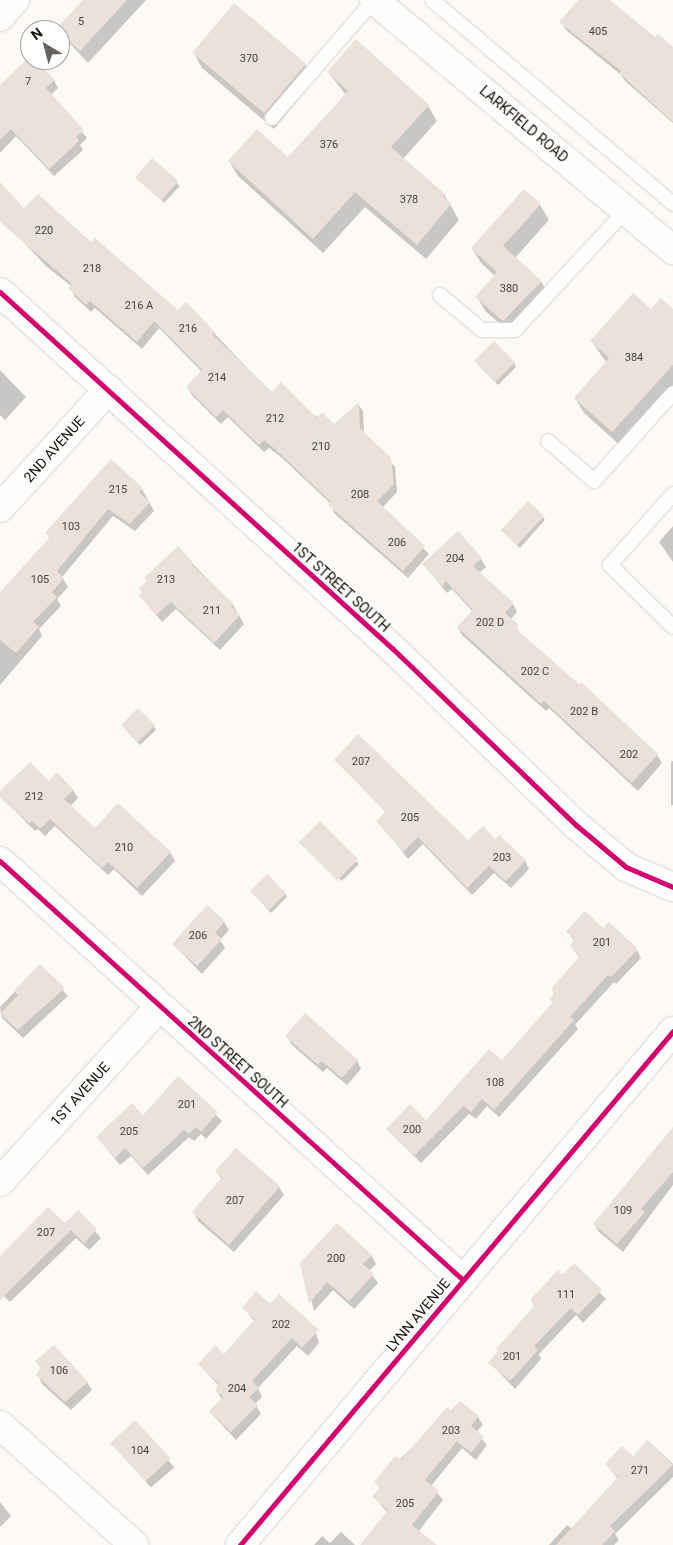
<!DOCTYPE html>
<html>
<head>
<meta charset="utf-8">
<style>
	body { margin:0 }
	#map { position:relative; width:673px; height:1545px; overflow:hidden; background:#fcf9f7; font-family:Roboto,sans-serif }
	div>[style] { position:absolute }
	[style*='--x'] { left:calc(var(--x)*1px); top:calc(var(--y)*1px); width:calc(var(--w)*1px); rotate:calc(var(--a)*1deg) }
	.shadow>* { inset:0; background:#0003; transform-origin:0 0 }
	.building>* { inset:0; background:#ebe0da; transform-origin:0 0 }
	.roads { filter:drop-shadow(0 0 1px #dad4cf) drop-shadow(0 0 1px #dad4cf) }
	.lane>* { height:14px; margin:-7px; padding:0 7px; transform-origin:7px; border-radius:7px; background:#fffefe }
	.street>* { height:28px; margin:-14px; padding:0 14px; transform-origin:14px; border-radius:14px; background:#fffefe }
	.secondary>* { height:28px; margin:-14px; padding:0 14px; transform-origin:14px; border-radius:14px; background:#fffefe }
	.cycleway>* { height:5px; margin:-2.5px; padding:0 2.5px; transform-origin:2.5px; border-radius:2.5px; background:#d6006c }
	span { translate:-50% -50%; white-space:nowrap; text-align:center; line-height:1.15; -webkit-text-stroke:5px #fff; paint-order:stroke }
	.number-label { font-size:11px; color:#4b433c }
	.number-label span { -webkit-text-stroke-width:0 }
	.street-label { font-size:14px; color:#160f07 }
	.north { position:absolute; left:20px; top:20px; width:50px; height:50px; box-sizing:border-box; background:#fff; border:1px solid #a29f9c; border-radius:50%; rotate:323deg; font-size:14px; font-weight:700; line-height:20px; text-align:center; color:#160f07 }
	.north::after { content:''; display:block; margin:auto; width:18px; height:22px; background:#66615b; clip-path:polygon(50% 0,100% 100%,50% 72%,0 100%) }
</style>
</head>
<body>
<div id="map">
	<div class="shadow">
		<i style="clip-path:polygon(86px 0,146px 0,88px 63px,60px 33px)"></i>
		<i style="clip-path:polygon(580px 0,608px 0,655px 39px,673px 49px,673px 123px,625px 81px,620px 74px,566px 30px,561px 22px)"></i>
		<i style="clip-path:polygon(234px 5px,305px 65px,314px 80px,274px 129px,202px 68px,194px 53px)"></i>
		<i style="clip-path:polygon(356px 41px,428px 106px,437px 121px,403px 159px,444px 194px,459px 220px,426px 259px,365px 207px,323px 253px,238px 176px,229px 161px,288px 159px,346px 95px,328px 72px)"></i>
		<i style="clip-path:polygon(30px 58px,54px 80px,58px 88px,51px 95px,87px 138px,80px 145px,83px 150px,54px 176px,16px 136px,0 153px,0 96px)"></i>
		<i style="left:152px;top:160px;width:38px;height:23px;rotate:43deg"></i>
		<i style="clip-path:polygon(0 184px,24px 210px,91px 244px,178px 312px,214px 333px,272px 394px,334px 425px,358px 404px,363px 411px,364px 433px,395px 467px,397px 492px,382px 508px,429px 554px,408px 578px,334px 513px,331px 504px,281px 457px,269px 448px,264px 452px,228px 417px,221px 424px,192px 395px,187px 387px,202px 372px,159px 328px,142px 349px,95px 308px,91px 312px,74px 296px,71px 286px,46px 266px,0 217px)"></i>
		<i style="clip-path:polygon(524px 191px,540px 205px,549px 220px,515px 258px,541px 281px,550px 297px,515px 336px,486px 312px,477px 297px,495px 276px,481px 263px,472px 248px)"></i>
		<i style="clip-path:polygon(673px 310px,673px 390px,622px 447px,584px 413px,575px 398px,607px 363px,592px 342px,651px 311px)"></i>
		<i style="clip-path:polygon(514px 363px,516px 367px,498px 385px,478px 365px)"></i>
		<i style="clip-path:polygon(0 370px,26px 397px,5px 420px,0 415px)"></i>
		<i style="clip-path:polygon(142px 489px,154px 511px,135px 531px,113px 516px,62px 577px,68px 587px,57px 599px,61px 606px,39px 629px,42px 636px,0 685px,0 593px,50px 539px,47px 533px)"></i>
		<i style="clip-path:polygon(543px 517px,545px 520px,520px 548px,503px 531px)"></i>
		<i style="clip-path:polygon(673px 526px,673px 562px,659px 542px)"></i>
		<i style="clip-path:polygon(481px 559px,486px 567px,479px 573px,513px 604px,517px 612px,511px 619px,521px 635px,657px 755px,662px 763px,638px 791px,549px 708px,546px 711px,463px 636px,458px 628px,473px 612px,452px 589px,447px 593px,424px 565px)"></i>
		<i style="clip-path:polygon(193px 564px,233px 605px,244px 624px,220px 650px,176px 609px,162px 622px,140px 596px,148px 582px,145px 578px)"></i>
		<i style="clip-path:polygon(154px 726px,156px 730px,140px 745px,125px 729px)"></i>
		<i style="clip-path:polygon(335px 760px,468px 841px,495px 841px,525px 861px,529px 869px,511px 888px,494px 873px,472px 895px,423px 844px,408px 859px,378px 821px,386px 812px)"></i>
		<i style="left:671px;top:761px;width:2px;height:44px"></i>
		<i style="clip-path:polygon(49px 783px,73px 790px,78px 798px,70px 806px,95px 830px,170px 852px,175px 861px,142px 896px,114px 869px,108px 875px,55px 826px,45px 836px,38px 829px,35px 831px,5px 801px)"></i>
		<i style="clip-path:polygon(320px 823px,359px 864px,342px 881px,300px 843px)"></i>
		<i style="clip-path:polygon(251px 891px,285px 894px,287px 897px,271px 913px)"></i>
		<i style="clip-path:polygon(224px 922px,229px 930px,220px 940px,225px 948px,202px 974px,173px 944px)"></i>
		<i style="clip-path:polygon(603px 930px,637px 950px,641px 958px,616px 984px,614px 982px,575px 1025px,578px 1029px,499px 1117px,487px 1106px,476px 1119px,469px 1114px,421px 1163px,387px 1129px,426px 1121px,502px 1062px,553px 1004px,551px 1000px,555px 995px,552px 989px,580px 958px,571px 946px,575px 942px,567px 931px)"></i>
		<i style="clip-path:polygon(40px 966px,68px 996px,23px 1038px,2px 1018px,0 1007px)"></i>
		<i style="clip-path:polygon(287px 1036px,357px 1061px,361px 1069px,347px 1085px,327px 1068px,323px 1072px,292px 1045px)"></i>
		<i style="clip-path:polygon(178px 1078px,222px 1121px,206px 1139px,201px 1134px,194px 1141px,189px 1137px,148px 1175px,131px 1156px,120px 1165px,97px 1137px,143px 1116px)"></i>
		<i style="clip-path:polygon(673px 1129px,673px 1185px,623px 1252px,599px 1232px,594px 1224px)"></i>
		<i style="clip-path:polygon(217px 1171px,279px 1187px,284px 1195px,234px 1252px,198px 1221px,194px 1212px,222px 1180px)"></i>
		<i style="clip-path:polygon(78px 1212px,101px 1238px,89px 1250px,76px 1238px,10px 1302px,0 1292px,0 1257px,65px 1225px)"></i>
		<i style="clip-path:polygon(371px 1255px,376px 1264px,369px 1271px,378px 1283px,354px 1309px,333px 1290px,314px 1311px,302px 1263px)"></i>
		<i style="clip-path:polygon(574px 1265px,606px 1299px,583px 1323px,576px 1315px,539px 1354px,541px 1359px,515px 1389px,490px 1363px,535px 1307px,531px 1300px)"></i>
		<i style="clip-path:polygon(270px 1306px,314px 1327px,319px 1343px,308px 1356px,297px 1346px,258px 1388px,262px 1397px,255px 1404px,261px 1414px,236px 1440px,210px 1412px,222px 1399px,216px 1390px,219px 1386px,199px 1364px,224px 1356px,255px 1322px,244px 1308px)"></i>
		<i style="clip-path:polygon(37px 1362px,87px 1382px,92px 1390px,71px 1410px,42px 1384px,38px 1375px,41px 1369px)"></i>
		<i style="clip-path:polygon(460px 1402px,478px 1417px,483px 1425px,476px 1432px,487px 1445px,476px 1460px,462px 1448px,431px 1486px,443px 1500px,418px 1532px,435px 1545px,386px 1545px,388px 1513px,374px 1497px,380px 1489px,376px 1482px)"></i>
		<i style="left:135px;top:1422px;width:60px;height:31px;rotate:49deg"></i>
		<i style="clip-path:polygon(648px 1441px,673px 1464px,673px 1477px,615px 1534px,619px 1540px,614px 1545px,549px 1545px,567px 1525px,572px 1529px,618px 1479px,607px 1465px,633px 1458px)"></i>
		<i style="clip-path:polygon(0 1502px,11px 1516px,0 1527px)"></i>
		<i style="clip-path:polygon(341px 1532px,355px 1545px,314px 1545px,322px 1536px,330px 1543px)"></i>
	</div>
	<div class="building">
		<i style="clip-path:polygon(83px 0,127px 0,80px 51px,56px 29px)"></i>
		<i style="clip-path:polygon(578px 0,610px 0,655px 37px,658px 34px,673px 47px,673px 122px,619px 73px,621px 71px,559px 22px)"></i>
		<i style="left:234px;top:3px;width:94px;height:65px;rotate:40deg"></i>
		<i style="clip-path:polygon(356px 39px,429px 105px,391px 147px,445px 194px,443px 196px,451px 204px,417px 245px,355px 192px,313px 239px,228px 161px,257px 129px,288px 157px,348px 91px,327px 72px)"></i>
		<i style="clip-path:polygon(30px 56px,30px 60px,35px 60px,55px 80px,46px 88px,84px 130px,76px 137px,79px 141px,49px 169px,11px 129px,0 140px,0 85px)"></i>
		<i style="left:152px;top:158px;width:35px;height:26px;rotate:41deg"></i>
		<i style="clip-path:polygon(0 182px,24px 208px,38px 194px,91px 242px,95px 238px,178px 310px,186px 302px,215px 332px,212px 334px,272px 392px,281px 382px,317px 418px,322px 412px,334px 424px,359px 402px,360px 428px,391px 458px,394px 484px,377px 501px,425px 546px,403px 571px,328px 505px,331px 502px,275px 449px,264px 440px,259px 445px,223px 410px,216px 417px,186px 387px,202px 370px,154px 321px,137px 342px,90px 301px,86px 305px,68px 288px,72px 284px,0 222px)"></i>
		<i style="clip-path:polygon(524px 189px,541px 204px,503px 246px,542px 281px,503px 321px,475px 297px,497px 272px,471px 248px)"></i>
		<i style="clip-path:polygon(633px 293px,651px 309px,661px 298px,673px 309px,673px 365px,612px 432px,574px 398px,609px 358px,590px 341px)"></i>
		<i style="left:494px;top:341px;width:30px;height:28px;rotate:45deg"></i>
		<i style="clip-path:polygon(111px 459px,143px 488px,139px 492px,150px 502px,130px 524px,108px 509px,57px 571px,64px 578px,52px 592px,57px 597px,33px 622px,39px 627px,16px 653px,0 640px,0 592px,50px 537px,45px 533px)"></i>
		<i style="left:528px;top:501px;width:22px;height:40px;rotate:43deg"></i>
		<i style="clip-path:polygon(458px 531px,482px 558px,473px 566px,514px 603px,505px 613px,519px 625px,515px 628px,580px 685px,581px 682px,658px 754px,632px 783px,544px 701px,541px 704px,457px 627px,473px 610px,446px 581px,442px 586px,422px 564px)"></i>
		<i style="clip-path:polygon(178px 546px,194px 564px,192px 565px,234px 604px,231px 606px,240px 615px,214px 643px,171px 602px,156px 615px,139px 595px,142px 592px,139px 588px,147px 581px,144px 578px)"></i>
		<i style="left:138px;top:708px;width:24px;height:24px;rotate:45deg"></i>
		<i style="clip-path:polygon(358px 734px,468px 840px,483px 826px,495px 839px,499px 835px,526px 860px,506px 881px,489px 866px,467px 888px,418px 837px,403px 852px,376px 821px,386px 811px,334px 760px)"></i>
		<i style="clip-path:polygon(30px 762px,49px 781px,57px 772px,74px 790px,64px 799px,95px 828px,118px 803px,171px 852px,137px 888px,108px 862px,102px 868px,50px 819px,40px 829px,32px 821px,30px 824px,0 798px,0 791px)"></i>
		<i style="left:320px;top:821px;width:54px;height:30px;rotate:45deg"></i>
		<i style="left:267px;top:874px;width:27px;height:24px;rotate:45deg"></i>
		<i style="clip-path:polygon(207px 905px,225px 921px,215px 933px,222px 939px,197px 966px,172px 944px)"></i>
		<i style="clip-path:polygon(585px 911px,603px 928px,609px 922px,638px 949px,611px 977px,608px 975px,570px 1017px,574px 1020px,494px 1110px,482px 1099px,471px 1112px,464px 1106px,415px 1155px,404px 1147px,386px 1129px,410px 1104px,426px 1120px,489px 1049px,502px 1060px,553px 1002px,549px 999px,555px 993px,551px 989px,580px 956px,570px 946px,575px 940px,566px 931px)"></i>
		<i style="clip-path:polygon(40px 964px,65px 988px,18px 1030px,0 1014px,18px 995px,14px 991px)"></i>
		<i style="clip-path:polygon(305px 1013px,358px 1060px,342px 1078px,321px 1061px,318px 1065px,285px 1036px)"></i>
		<i style="clip-path:polygon(178px 1076px,218px 1112px,201px 1132px,196px 1127px,189px 1134px,184px 1130px,143px 1168px,125px 1148px,115px 1158px,96px 1137px,132px 1103px,143px 1115px)"></i>
		<i style="clip-path:polygon(673px 1127px,673px 1172px,641px 1209px,645px 1212px,617px 1244px,593px 1224px)"></i>
		<i style="clip-path:polygon(236px 1148px,280px 1186px,229px 1245px,192px 1212px,222px 1177px,215px 1171px)"></i>
		<i style="clip-path:polygon(48px 1207px,65px 1223px,78px 1210px,97px 1229px,84px 1243px,71px 1230px,0 1300px,0 1256px)"></i>
		<i style="clip-path:polygon(337px 1223px,372px 1255px,363px 1264px,374px 1274px,349px 1301px,327px 1282px,309px 1304px,300px 1263px)"></i>
		<i style="clip-path:polygon(574px 1263px,602px 1290px,578px 1315px,571px 1308px,534px 1346px,538px 1350px,510px 1381px,488px 1363px,498px 1351px,496px 1349px,535px 1305px,530px 1300px,558px 1270px,562px 1275px)"></i>
		<i style="clip-path:polygon(256px 1291px,270px 1304px,279px 1294px,319px 1330px,302px 1348px,292px 1338px,252px 1381px,259px 1388px,249px 1397px,258px 1405px,231px 1432px,209px 1411px,223px 1397px,215px 1389px,219px 1384px,198px 1364px,215px 1345px,224px 1354px,255px 1319px,242px 1308px)"></i>
		<i style="clip-path:polygon(54px 1345px,88px 1382px,65px 1402px,36px 1375px,41px 1367px,35px 1361px)"></i>
		<i style="clip-path:polygon(460px 1401px,479px 1416px,471px 1426px,484px 1437px,471px 1453px,457px 1441px,425px 1480px,439px 1491px,412px 1525px,437px 1545px,360px 1545px,388px 1510px,372px 1497px,380px 1487px,374px 1482px,395px 1456px,401px 1460px,447px 1407px,452px 1411px)"></i>
		<i style="left:135px;top:1420px;width:52px;height:34px;rotate:47deg"></i>
		<i style="clip-path:polygon(647px 1440px,673px 1465px,610px 1526px,615px 1531px,602px 1545px,556px 1545px,618px 1477px,605px 1464px,622px 1446px,633px 1456px)"></i>
	</div>
	<div class="roads">
		<div class="lane">
			<i style="--x:432;--y:0;--w:316;--a:40.2"></i>
			<i style="--x:272;--y:118;--w:156;--a:-49.2"></i>
			<i style="--x:440;--y:295;--w:55;--a:39.8"></i>
			<i style="--x:482;--y:330;--w:33;--a:0"></i>
			<i style="--x:515;--y:330;--w:165;--a:-47.2"></i>
			<i style="--x:548;--y:441;--w:61;--a:41"></i>
			<i style="--x:594;--y:481;--w:118;--a:-48.1"></i>
			<i style="--x:673;--y:494;--w:95;--a:131.6"></i>
			<i style="--x:610;--y:565;--w:88;--a:44.5"></i>
		</div>
		<div class="street">
			<i style="--x:0;--y:17;--w:23;--a:-49"></i>
			<i style="--x:0;--y:292;--w:531;--a:42.25"></i>
			<i style="--x:393;--y:649;--w:254;--a:43.9"></i>
			<i style="--x:576;--y:825;--w:65;--a:40"></i>
			<i style="--x:626;--y:867;--w:51;--a:23.1"></i>
			<i style="--x:0;--y:508;--w:161;--a:-47.5"></i>
			<i style="--x:0;--y:861;--w:623;--a:42.14"></i>
			<i style="--x:0;--y:1182;--w:236;--a:-47.7"></i>
			<i style="--x:0;--y:1425;--w:180;--a:41.8"></i>
			<i style="--x:240;--y:1545;--w:672;--a:-49.89"></i>
		</div>
		<div class="secondary">
			<i style="--x:374;--y:0;--w:390;--a:39.9"></i>
		</div>
	</div>
	<div class="cycleway">
		<i style="--x:0;--y:292;--w:531;--a:42.25"></i>
		<i style="--x:393;--y:649;--w:254;--a:43.9"></i>
		<i style="--x:576;--y:825;--w:65;--a:40"></i>
		<i style="--x:626;--y:867;--w:51;--a:23.1"></i>
		<i style="--x:0;--y:861;--w:623;--a:42.14"></i>
		<i style="--x:240;--y:1545;--w:672;--a:-49.89"></i>
	</div>
	<div class="number-label">
		<span style="left:81px;top:22px">5</span>
		<span style="left:598px;top:32px">405</span>
		<span style="left:249px;top:59px">370</span>
		<span style="left:28px;top:82px">7</span>
		<span style="left:329px;top:145px">376</span>
		<span style="left:409px;top:200px">378</span>
		<span style="left:44px;top:231px">220</span>
		<span style="left:92px;top:269px">218</span>
		<span style="left:509px;top:289px">380</span>
		<span style="left:139px;top:306px">216 A</span>
		<span style="left:188px;top:329px">216</span>
		<span style="left:634px;top:358px">384</span>
		<span style="left:217px;top:378px">214</span>
		<span style="left:275px;top:419px">212</span>
		<span style="left:321px;top:447px">210</span>
		<span style="left:118px;top:490px">215</span>
		<span style="left:360px;top:495px">208</span>
		<span style="left:71px;top:527px">103</span>
		<span style="left:397px;top:543px">206</span>
		<span style="left:455px;top:559px">204</span>
		<span style="left:40px;top:580px">105</span>
		<span style="left:166px;top:580px">213</span>
		<span style="left:212px;top:611px">211</span>
		<span style="left:490px;top:623px">202 D</span>
		<span style="left:535px;top:672px">202 C</span>
		<span style="left:584px;top:712px">202 B</span>
		<span style="left:629px;top:755px">202</span>
		<span style="left:361px;top:762px">207</span>
		<span style="left:34px;top:797px">212</span>
		<span style="left:410px;top:818px">205</span>
		<span style="left:124px;top:848px">210</span>
		<span style="left:502px;top:858px">203</span>
		<span style="left:198px;top:936px">206</span>
		<span style="left:602px;top:943px">201</span>
		<span style="left:495px;top:1083px">108</span>
		<span style="left:187px;top:1105px">201</span>
		<span style="left:412px;top:1130px">200</span>
		<span style="left:129px;top:1132px">205</span>
		<span style="left:235px;top:1201px">207</span>
		<span style="left:623px;top:1211px">109</span>
		<span style="left:46px;top:1233px">207</span>
		<span style="left:336px;top:1259px">200</span>
		<span style="left:566px;top:1295px">111</span>
		<span style="left:281px;top:1325px">202</span>
		<span style="left:512px;top:1357px">201</span>
		<span style="left:59px;top:1371px">106</span>
		<span style="left:237px;top:1389px">204</span>
		<span style="left:451px;top:1431px">203</span>
		<span style="left:140px;top:1451px">104</span>
		<span style="left:640px;top:1471px">271</span>
		<span style="left:405px;top:1504px">205</span>
	</div>
	<div class="street-label">
		<span style="left:524px;top:124px;rotate:40deg">LARKFIELD ROAD</span>
		<span style="left:54px;top:449px;rotate:-48deg">2ND AVENUE</span>
		<span style="left:341px;top:587px;rotate:42deg">1ST STREET SOUTH</span>
		<span style="left:238px;top:1062px;rotate:42deg">2ND STREET SOUTH</span>
		<span style="left:80px;top:1094px;rotate:-48deg">1ST AVENUE</span>
		<span style="left:418px;top:1315px;rotate:-50deg">LYNN AVENUE</span>
	</div>
	<div class="north">N</div>
</div>
</body>
</html>
